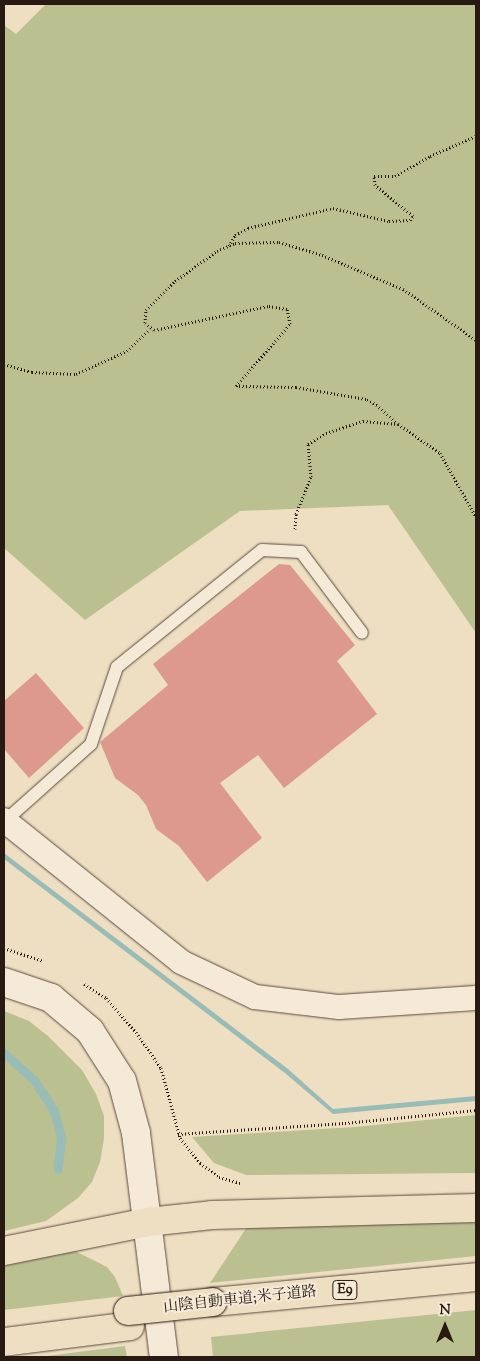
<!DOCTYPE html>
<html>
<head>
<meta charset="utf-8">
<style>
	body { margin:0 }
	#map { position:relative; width:480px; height:1361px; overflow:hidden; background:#eedec2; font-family:"Sorts Mill Goudy","Noto Serif JP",serif }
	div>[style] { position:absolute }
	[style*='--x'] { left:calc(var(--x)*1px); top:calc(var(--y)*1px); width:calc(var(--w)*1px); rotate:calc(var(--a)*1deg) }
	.green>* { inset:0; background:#bbc091 }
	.water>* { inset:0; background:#99bcb7 }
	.stream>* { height:9px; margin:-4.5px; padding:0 4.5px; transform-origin:4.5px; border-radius:4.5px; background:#99bcb7 }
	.building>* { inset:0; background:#dd9a8c }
	.path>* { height:3px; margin-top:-1.5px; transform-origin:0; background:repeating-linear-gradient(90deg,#281912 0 1px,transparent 0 3.5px) }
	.roads { filter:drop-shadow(0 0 1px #5a4a3e) drop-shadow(0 0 1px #5a4a3e) }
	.lane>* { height:12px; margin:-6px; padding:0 6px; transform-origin:6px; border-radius:6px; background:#f4ead7 }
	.street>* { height:24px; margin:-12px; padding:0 12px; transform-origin:12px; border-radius:12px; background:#f4ead7 }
	.secondary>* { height:28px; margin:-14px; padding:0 14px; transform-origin:14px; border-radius:14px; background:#f4ead7 }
	.highway>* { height:28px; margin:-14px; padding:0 14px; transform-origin:14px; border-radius:14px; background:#eedec2 }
	.bridges { filter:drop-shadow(0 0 1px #281912) drop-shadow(0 0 1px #281912) }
	.highway-bridge>* { height:28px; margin:-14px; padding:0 14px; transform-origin:14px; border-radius:14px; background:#eedec2 }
	span { translate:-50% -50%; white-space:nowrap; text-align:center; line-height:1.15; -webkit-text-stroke:4px #f4ead7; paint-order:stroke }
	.shield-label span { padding:1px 4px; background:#f4ead7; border:1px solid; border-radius:4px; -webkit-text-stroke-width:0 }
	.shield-label { font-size:14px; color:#281912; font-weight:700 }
	.street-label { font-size:15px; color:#281912 }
	.frame { position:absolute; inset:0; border:5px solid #281912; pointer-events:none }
	.north { position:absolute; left:420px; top:1301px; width:50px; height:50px; -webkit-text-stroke:4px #f4ead7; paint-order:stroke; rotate:0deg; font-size:14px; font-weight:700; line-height:20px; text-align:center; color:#281912 }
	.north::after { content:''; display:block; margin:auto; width:18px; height:22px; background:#281912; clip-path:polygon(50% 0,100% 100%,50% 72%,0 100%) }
</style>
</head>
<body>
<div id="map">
	<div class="green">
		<i style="clip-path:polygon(46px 4px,476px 4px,476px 633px,388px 505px,240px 511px,85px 620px,4px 548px,4px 25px,16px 34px)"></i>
		<i style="clip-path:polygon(4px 1011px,29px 1021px,48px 1036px,82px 1070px,96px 1094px,104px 1116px,104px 1138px,100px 1162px,92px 1182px,78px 1198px,46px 1221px,4px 1231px)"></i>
		<i style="clip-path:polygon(476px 1115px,476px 1173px,246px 1175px,214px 1163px,192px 1137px,355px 1127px)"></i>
		<i style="clip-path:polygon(476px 1222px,476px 1256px,210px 1283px,247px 1227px)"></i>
		<i style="clip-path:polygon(73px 1250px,107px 1267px,115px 1277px,123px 1296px,4px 1310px,4px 1266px)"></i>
		<i style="clip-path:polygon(476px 1310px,476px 1357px,213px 1357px,211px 1337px)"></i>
		<i style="clip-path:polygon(125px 1346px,127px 1357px,39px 1357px)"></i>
	</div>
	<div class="water">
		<i style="clip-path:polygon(4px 853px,288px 1069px,333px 1109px,476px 1096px,476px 1101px,333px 1114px,285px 1073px,4px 859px)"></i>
	</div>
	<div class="stream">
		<i style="--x:4;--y:1053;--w:40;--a:42"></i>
		<i style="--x:34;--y:1080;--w:37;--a:57"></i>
		<i style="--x:54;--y:1111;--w:28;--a:75"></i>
		<i style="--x:61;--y:1138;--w:31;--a:96"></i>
	</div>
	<div class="building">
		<i style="clip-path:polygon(279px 564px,290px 565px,355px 645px,337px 661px,377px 714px,284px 788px,258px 755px,220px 783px,262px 838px,207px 882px,179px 846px,156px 829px,146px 805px,138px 795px,115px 778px,100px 742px,168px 685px,153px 664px)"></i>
		<i style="clip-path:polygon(36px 673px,84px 728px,29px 778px,4px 749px,4px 701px)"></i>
	</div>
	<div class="path">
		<i style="--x:229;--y:246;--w:13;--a:-61"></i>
		<i style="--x:235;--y:235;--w:15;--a:-28"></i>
		<i style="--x:248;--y:228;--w:87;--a:-13.2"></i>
		<i style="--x:333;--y:208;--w:57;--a:13.1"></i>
		<i style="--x:389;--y:221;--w:21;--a:-3"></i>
		<i style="--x:410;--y:220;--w:5;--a:-53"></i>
		<i style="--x:413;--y:216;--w:49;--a:-140.8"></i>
		<i style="--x:375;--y:185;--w:9;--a:-96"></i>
		<i style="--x:374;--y:176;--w:21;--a:0"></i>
		<i style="--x:395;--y:176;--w:40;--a:-29.7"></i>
		<i style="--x:430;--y:156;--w:50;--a:-23.5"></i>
		<i style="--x:4;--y:364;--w:29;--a:16"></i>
		<i style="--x:32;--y:372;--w:44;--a:2.6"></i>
		<i style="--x:76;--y:374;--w:56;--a:-24.3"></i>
		<i style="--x:127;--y:351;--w:32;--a:-44"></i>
		<i style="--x:398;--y:424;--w:28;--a:-138"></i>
		<i style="--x:377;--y:405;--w:13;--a:-151"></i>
		<i style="--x:366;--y:399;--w:71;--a:-170.3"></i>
		<i style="--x:296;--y:387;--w:60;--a:-179"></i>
		<i style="--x:236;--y:386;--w:82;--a:-48.9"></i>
		<i style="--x:290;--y:324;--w:15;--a:-101"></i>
		<i style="--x:287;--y:309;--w:19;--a:-171"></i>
		<i style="--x:268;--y:306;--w:116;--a:168.1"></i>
		<i style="--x:154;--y:330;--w:11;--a:-142"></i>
		<i style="--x:145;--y:323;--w:13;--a:-86"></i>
		<i style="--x:146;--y:310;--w:41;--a:-45"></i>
		<i style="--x:175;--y:281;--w:52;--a:-35.5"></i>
		<i style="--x:217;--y:251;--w:20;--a:-24"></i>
		<i style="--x:235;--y:243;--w:44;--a:-1.3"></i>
		<i style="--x:279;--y:242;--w:45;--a:16.8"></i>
		<i style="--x:322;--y:255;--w:88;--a:22.8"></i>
		<i style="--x:403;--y:289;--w:89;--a:34.9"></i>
		<i style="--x:295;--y:529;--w:15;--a:-86"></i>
		<i style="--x:296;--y:514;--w:40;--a:-68"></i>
		<i style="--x:311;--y:477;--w:33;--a:-95"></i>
		<i style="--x:308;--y:444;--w:21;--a:-31"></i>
		<i style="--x:326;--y:433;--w:39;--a:-18"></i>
		<i style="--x:363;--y:421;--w:35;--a:5"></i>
		<i style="--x:398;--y:424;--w:51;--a:34.6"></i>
		<i style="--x:440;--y:453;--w:73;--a:60.6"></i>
		<i style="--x:4;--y:948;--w:41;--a:18.4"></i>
		<i style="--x:84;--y:984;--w:26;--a:32"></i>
		<i style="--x:106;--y:998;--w:45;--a:48.6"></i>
		<i style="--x:136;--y:1032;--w:44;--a:55.2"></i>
		<i style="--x:161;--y:1068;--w:73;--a:74.8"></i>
		<i style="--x:180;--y:1138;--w:32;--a:51"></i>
		<i style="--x:200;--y:1163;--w:24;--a:36"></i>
		<i style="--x:219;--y:1177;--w:22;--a:16"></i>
		<i style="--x:178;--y:1134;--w:167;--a:-3.8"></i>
		<i style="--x:345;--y:1123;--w:132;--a:-5.7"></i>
	</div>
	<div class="roads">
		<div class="lane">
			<i style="--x:5;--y:821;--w:115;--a:-41.8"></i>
			<i style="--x:91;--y:744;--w:81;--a:-71.3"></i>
			<i style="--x:117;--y:667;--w:186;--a:-38.9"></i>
			<i style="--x:262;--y:550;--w:39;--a:3"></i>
			<i style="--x:301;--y:552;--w:101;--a:53"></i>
		</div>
		<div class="street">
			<i style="--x:4;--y:820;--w:227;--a:38.7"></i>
			<i style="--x:181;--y:962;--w:82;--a:25.3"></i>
			<i style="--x:255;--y:997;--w:85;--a:6.8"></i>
			<i style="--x:339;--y:1007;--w:137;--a:-3.8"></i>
		</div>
		<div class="secondary">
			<i style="--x:4;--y:982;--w:50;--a:18.8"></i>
			<i style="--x:51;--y:998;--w:51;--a:40.2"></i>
			<i style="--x:90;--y:1031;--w:59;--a:57.4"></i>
			<i style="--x:122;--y:1081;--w:54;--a:74.9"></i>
			<i style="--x:136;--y:1133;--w:226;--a:82.9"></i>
		</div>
		<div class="highway">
			<i style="--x:4;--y:1251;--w:147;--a:-11.4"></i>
			<i style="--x:148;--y:1222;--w:64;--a:-6.2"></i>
			<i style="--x:212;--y:1215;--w:264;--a:-1.5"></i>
			<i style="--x:213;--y:1302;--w:264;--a:-5.4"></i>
			<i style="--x:4;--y:1342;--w:127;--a:-7.2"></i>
		</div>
	</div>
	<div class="bridges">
		<div class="highway-bridge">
			<i style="--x:128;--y:1311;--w:85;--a:-6"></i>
		</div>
	</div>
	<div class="shield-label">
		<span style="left:345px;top:1290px">E9</span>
	</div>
	<div class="street-label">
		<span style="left:240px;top:1300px;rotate:-6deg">山陰自動車道;米子道路</span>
	</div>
	<div class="frame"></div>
	<div class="north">N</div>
</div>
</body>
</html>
